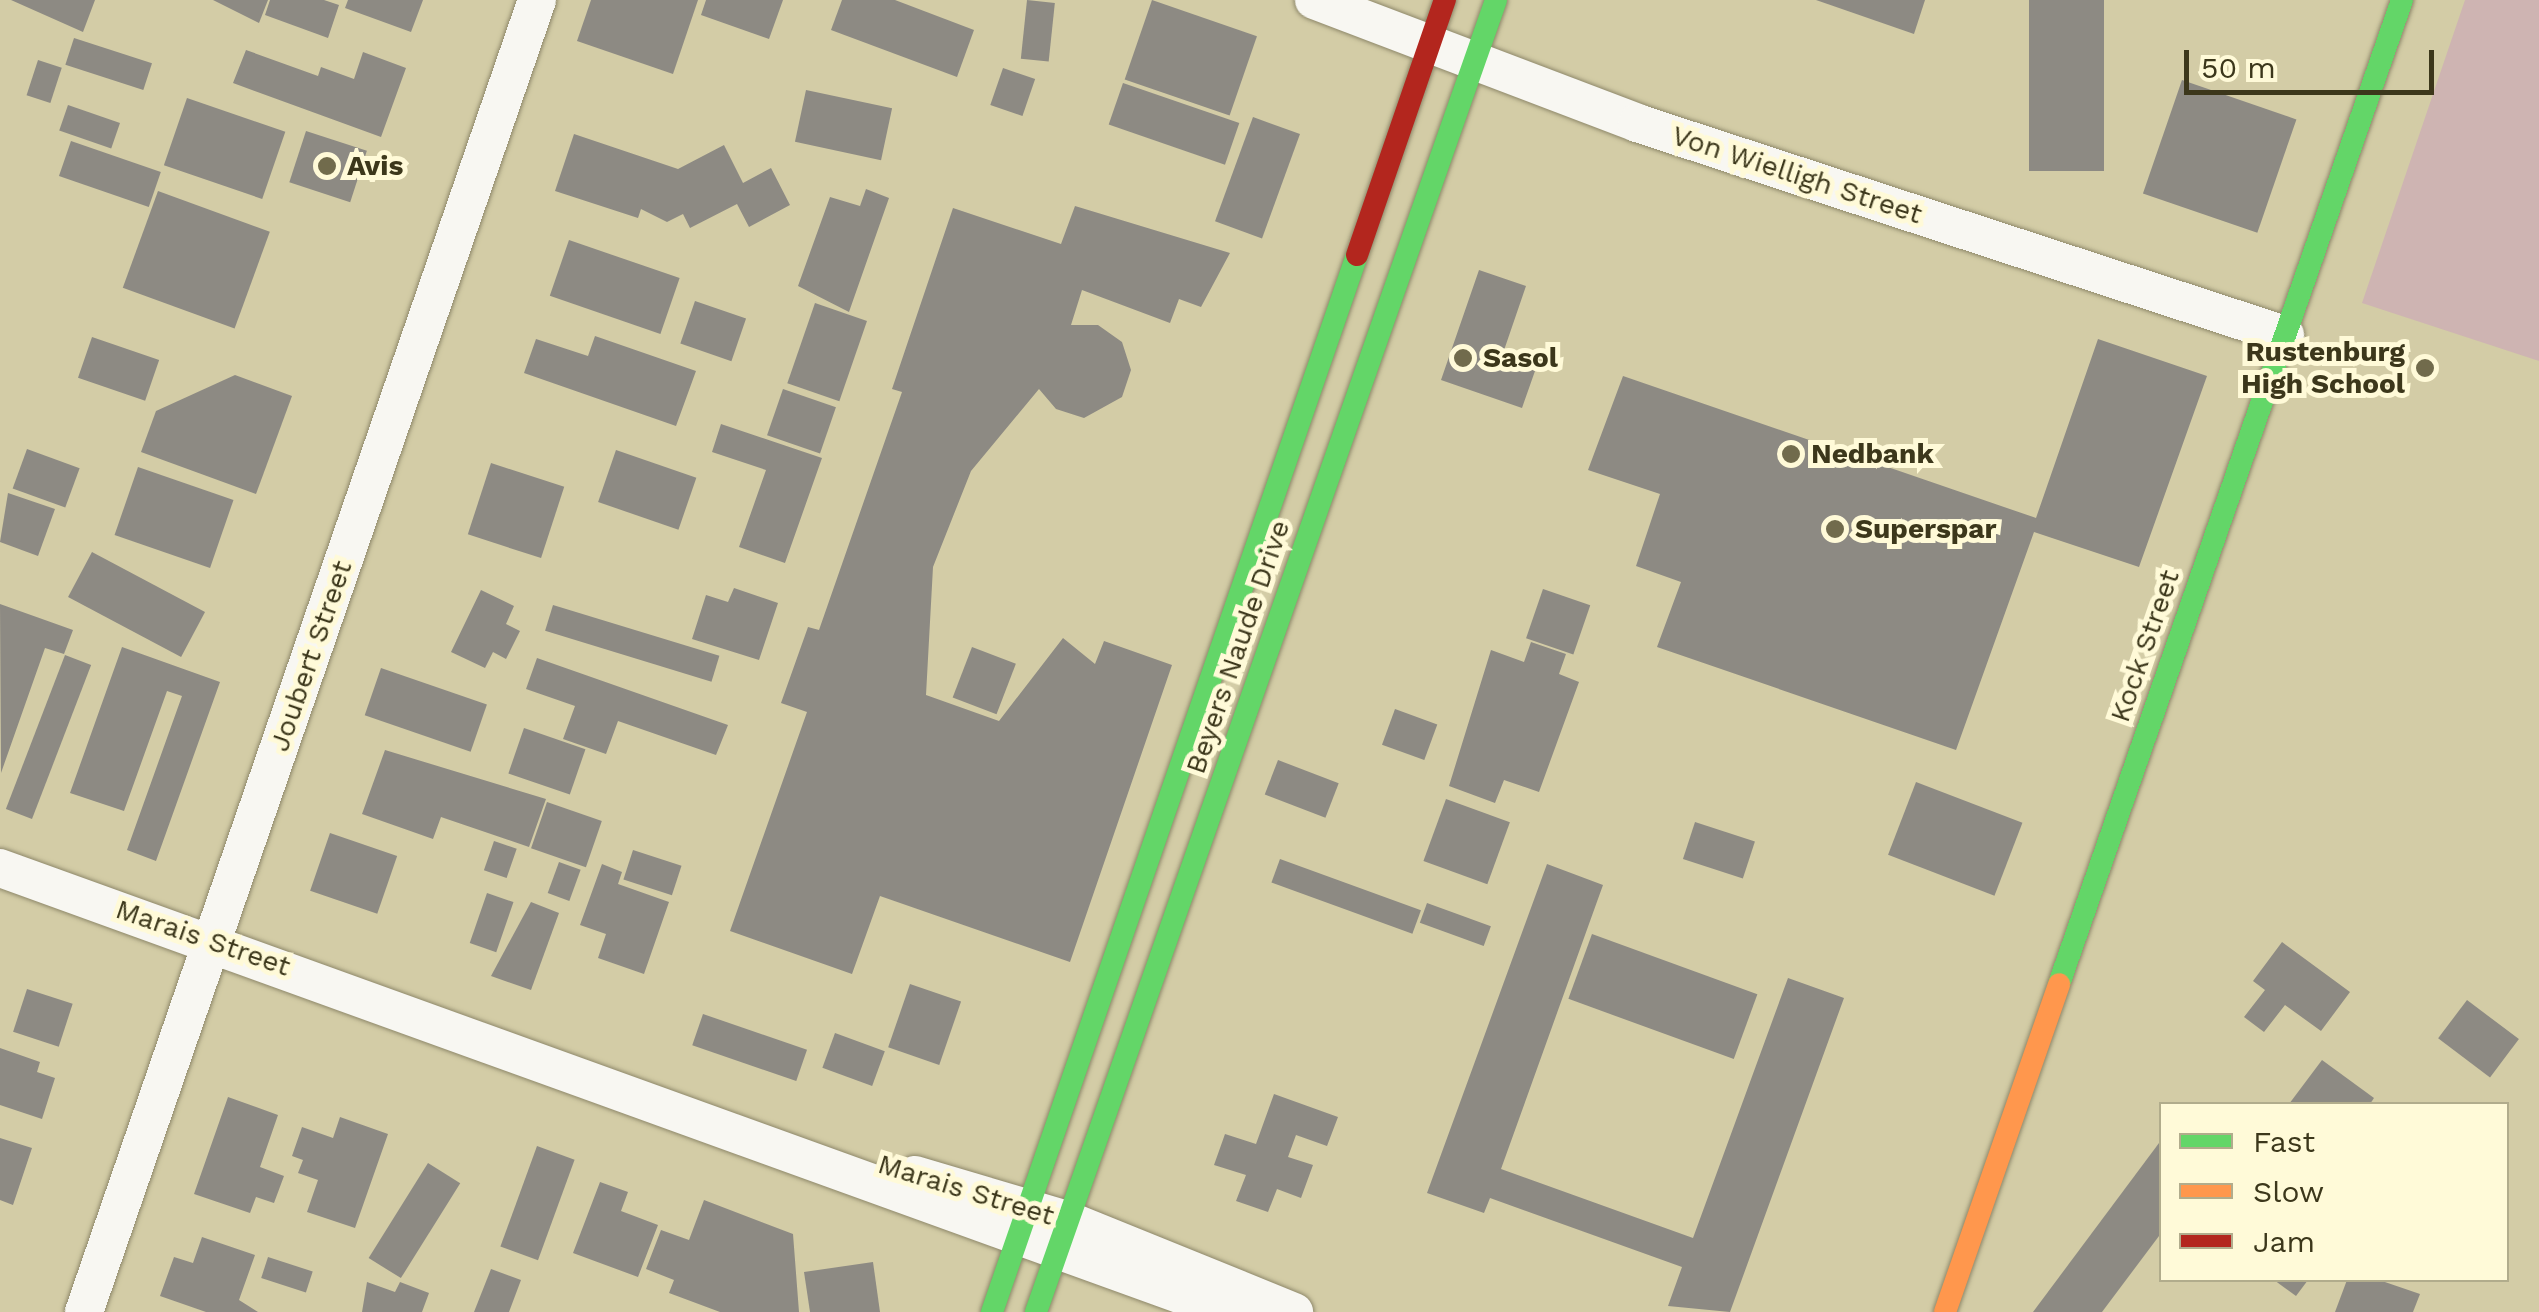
<!DOCTYPE html>
<html>
<head>
<meta charset="utf-8">
<style>
	body { margin:0 }
	#map { position:relative; width:2539px; height:1312px; overflow:hidden; background:#d3cca6; font-family:"Work Sans",sans-serif }
	div>[style] { position:absolute }
	[style*='--x'] { left:calc(var(--x)*1px); top:calc(var(--y)*1px); width:calc(var(--w)*1px); rotate:calc(var(--a)*1deg) }
	.green>* { inset:0; background:#ceb4b2 }
	.building>* { inset:0; background:#8d8a83; transform-origin:0 0 }
	.roads { filter:drop-shadow(0 0 2px #8e886a) drop-shadow(0 0 2px #8e886a) }
	.street>* { height:38px; margin:-19px; padding:0 19px; transform-origin:19px; border-radius:19px; background:#f8f7f2 }
	.fast>* { height:22px; margin:-11px; padding:0 11px; transform-origin:11px; border-radius:11px; background:#63d668 }
	.slow>* { height:22px; margin:-11px; padding:0 11px; transform-origin:11px; border-radius:11px; background:#ff974d }
	.jam>* { height:22px; margin:-11px; padding:0 11px; transform-origin:11px; border-radius:11px; background:#b3261e }
	.dots>* { width:28px; height:28px; translate:-50% -50%; box-sizing:border-box; border:5px solid #fffad8; border-radius:50% }
	span { translate:-50% -50%; white-space:nowrap; text-align:center; line-height:1.15; -webkit-text-stroke:10px #fffad8; paint-order:stroke }
	.poi-label { font-size:28px; color:#3c371b; font-weight:700 }
	.left { translate:0 -50%; text-align:left }
	.right { translate:-100% -50%; text-align:right }
	.street-label { font-size:28px; color:#3c371b }
	.legend { position:absolute; left:2159px; top:1102px; width:350px; height:180px; box-sizing:border-box; background:#fffad8; border:2px solid #b1ac8c; margin:0; padding:12px 18px; list-style:none; font-size:30px; color:#3c371b }
	.legend li { display:flex; align-items:center; gap:20px; height:50px }
	.legend b { width:50px; border:2px solid #b1ac8c }
	.scale { position:absolute; left:2184px; top:50px; width:250px; height:45px; box-sizing:border-box; border:5px solid #3c371b; border-top:0; padding-left:12px; font-size:30px; line-height:35px; white-space:nowrap; color:#3c371b; -webkit-text-stroke:8px #fffad8; paint-order:stroke }
</style>
</head>
<body>
<div id="map">
	<div class="green">
		<i style="clip-path:polygon(2465px 0,2539px 0,2539px 361px,2362px 303px)"></i>
	</div>
	<div class="building">
		<i style="clip-path:polygon(11px 0,95px 0,83px 32px)"></i>
		<i style="clip-path:polygon(213px 0,268px 0,259px 23px)"></i>
		<i style="clip-path:polygon(270px 0,324px 0,339px 5px,328px 38px,265px 15px)"></i>
		<i style="clip-path:polygon(348px 0,423px 0,411px 32px,345px 8px)"></i>
		<i style="clip-path:polygon(591px 0,698px 0,673px 74px,577px 41px)"></i>
		<i style="clip-path:polygon(706px 0,783px 0,769px 39px,701px 15px)"></i>
		<i style="clip-path:polygon(842px 0,895px 0,974px 30px,957px 77px,831px 30px)"></i>
		<i style="left:1027px;top:0;width:28px;height:59px;rotate:6deg"></i>
		<i style="left:1152px;top:0;width:111px;height:84px;rotate:19deg"></i>
		<i style="clip-path:polygon(1816px 0,1925px 0,1914px 34px)"></i>
		<i style="left:2029px;top:0;width:75px;height:171px"></i>
		<i style="left:74px;top:38px;width:82px;height:28px;rotate:18deg"></i>
		<i style="clip-path:polygon(246px 50px,318px 76px,321px 67px,354px 79px,363px 52px,406px 68px,381px 137px,233px 83px)"></i>
		<i style="left:38px;top:60px;width:25px;height:37px;rotate:18deg"></i>
		<i style="left:1003px;top:68px;width:34px;height:39px;rotate:19deg"></i>
		<i style="left:2182px;top:80px;width:121px;height:120px;rotate:19deg"></i>
		<i style="left:1123px;top:83px;width:123px;height:44px;rotate:19deg"></i>
		<i style="left:806px;top:90px;width:88px;height:53px;rotate:12deg"></i>
		<i style="left:187px;top:98px;width:104px;height:71px;rotate:19deg"></i>
		<i style="left:68px;top:105px;width:55px;height:27px;rotate:19deg"></i>
		<i style="left:1253px;top:117px;width:50px;height:111px;rotate:20deg"></i>
		<i style="left:306px;top:131px;width:64px;height:54px;rotate:18deg"></i>
		<i style="clip-path:polygon(574px 134px,678px 169px,724px 145px,743px 183px,771px 168px,790px 205px,749px 227px,737px 204px,690px 228px,683px 214px,667px 222px,641px 209px,638px 218px,555px 191px)"></i>
		<i style="left:71px;top:141px;width:95px;height:37px;rotate:19deg"></i>
		<i style="clip-path:polygon(866px 189px,889px 198px,849px 312px,798px 286px,830px 197px,860px 206px)"></i>
		<i style="left:158px;top:191px;width:119px;height:103px;rotate:20deg"></i>
		<i style="clip-path:polygon(1075px 206px,1230px 253px,1201px 307px,1179px 299px,1170px 323px,1082px 290px,1071px 325px,1098px 325px,1122px 342px,1131px 370px,1122px 397px,1084px 418px,1056px 409px,1039px 389px,971px 471px,933px 567px,926px 695px,999px 721px,1063px 638px,1095px 664px,1104px 641px,1172px 665px,1070px 962px,880px 896px,852px 974px,730px 931px,807px 712px,781px 703px,808px 627px,819px 630px,902px 392px,892px 389px,953px 208px,1061px 244px)"></i>
		<i style="left:569px;top:240px;width:117px;height:59px;rotate:19deg"></i>
		<i style="clip-path:polygon(1479px 270px,1526px 286px,1501px 359px,1535px 371px,1522px 408px,1441px 380px)"></i>
		<i style="left:695px;top:301px;width:54px;height:45px;rotate:19deg"></i>
		<i style="left:815px;top:303px;width:55px;height:85px;rotate:19deg"></i>
		<i style="clip-path:polygon(595px 336px,696px 371px,676px 426px,524px 373px,536px 339px,588px 356px)"></i>
		<i style="left:92px;top:337px;width:71px;height:43px;rotate:19deg"></i>
		<i style="clip-path:polygon(2098px 339px,2207px 376px,2139px 567px,2034px 532px,1956px 750px,1657px 647px,1681px 582px,1636px 566px,1660px 494px,1588px 470px,1623px 376px,2036px 518px)"></i>
		<i style="clip-path:polygon(235px 375px,292px 396px,256px 494px,141px 452px,156px 411px)"></i>
		<i style="left:783px;top:389px;width:56px;height:49px;rotate:19deg"></i>
		<i style="clip-path:polygon(721px 424px,822px 458px,785px 563px,739px 547px,766px 470px,712px 452px)"></i>
		<i style="left:27px;top:449px;width:56px;height:42px;rotate:20deg"></i>
		<i style="left:616px;top:450px;width:85px;height:55px;rotate:19deg"></i>
		<i style="left:491px;top:463px;width:77px;height:75px;rotate:18deg"></i>
		<i style="left:138px;top:467px;width:101px;height:72px;rotate:19deg"></i>
		<i style="clip-path:polygon(8px 493px,55px 509px,38px 556px,0 542px)"></i>
		<i style="left:92px;top:552px;width:128px;height:51px;rotate:28deg"></i>
		<i style="clip-path:polygon(734px 588px,778px 603px,759px 660px,692px 639px,706px 595px,728px 602px)"></i>
		<i style="left:1543px;top:589px;width:50px;height:52px;rotate:19deg"></i>
		<i style="clip-path:polygon(481px 590px,514px 606px,506px 624px,520px 631px,506px 659px,493px 652px,485px 668px,451px 652px)"></i>
		<i style="clip-path:polygon(0 604px,73px 630px,64px 654px,45px 648px,1px 773px)"></i>
		<i style="left:553px;top:605px;width:174px;height:27px;rotate:17deg"></i>
		<i style="clip-path:polygon(1531px 642px,1566px 654px,1559px 674px,1579px 682px,1539px 792px,1504px 780px,1495px 803px,1449px 786px,1491px 650px,1524px 662px)"></i>
		<i style="clip-path:polygon(122px 647px,220px 682px,156px 861px,127px 850px,182px 696px,167px 691px,124px 811px,70px 793px)"></i>
		<i style="left:972px;top:647px;width:47px;height:54px;rotate:21deg"></i>
		<i style="left:65px;top:655px;width:28px;height:165px;rotate:21deg"></i>
		<i style="clip-path:polygon(537px 658px,728px 725px,716px 755px,618px 721px,606px 754px,563px 739px,575px 706px,526px 689px)"></i>
		<i style="left:381px;top:668px;width:112px;height:50px;rotate:19deg"></i>
		<i style="left:1395px;top:709px;width:45px;height:38px;rotate:20deg"></i>
		<i style="left:524px;top:728px;width:65px;height:48px;rotate:19deg"></i>
		<i style="clip-path:polygon(385px 750px,546px 799px,529px 847px,441px 817px,433px 839px,362px 814px)"></i>
		<i style="left:1278px;top:760px;width:65px;height:37px;rotate:21deg"></i>
		<i style="left:1916px;top:782px;width:114px;height:78px;rotate:21deg"></i>
		<i style="left:1446px;top:799px;width:68px;height:66px;rotate:20deg"></i>
		<i style="left:547px;top:802px;width:58px;height:49px;rotate:19deg"></i>
		<i style="left:1695px;top:822px;width:63px;height:39px;rotate:18deg"></i>
		<i style="left:330px;top:833px;width:71px;height:61px;rotate:19deg"></i>
		<i style="left:494px;top:841px;width:24px;height:31px;rotate:19deg"></i>
		<i style="left:633px;top:850px;width:51px;height:31px;rotate:18deg"></i>
		<i style="left:1280px;top:859px;width:150px;height:25px;rotate:20deg"></i>
		<i style="left:559px;top:862px;width:23px;height:33px;rotate:20deg"></i>
		<i style="clip-path:polygon(602px 864px,622px 872px,618px 884px,669px 902px,644px 974px,598px 958px,606px 934px,580px 925px)"></i>
		<i style="clip-path:polygon(1547px 864px,1603px 885px,1501px 1169px,1693px 1238px,1788px 978px,1844px 998px,1730px 1312px,1668px 1306px,1682px 1267px,1490px 1198px,1484px 1213px,1427px 1193px)"></i>
		<i style="left:487px;top:893px;width:28px;height:53px;rotate:19deg"></i>
		<i style="clip-path:polygon(531px 902px,559px 913px,531px 990px,491px 976px)"></i>
		<i style="left:1427px;top:903px;width:68px;height:21px;rotate:20deg"></i>
		<i style="left:1592px;top:934px;width:176px;height:69px;rotate:20deg"></i>
		<i style="clip-path:polygon(2282px 942px,2350px 992px,2321px 1031px,2285px 1005px,2264px 1032px,2244px 1017px,2265px 990px,2253px 981px)"></i>
		<i style="left:910px;top:984px;width:54px;height:67px;rotate:19deg"></i>
		<i style="left:27px;top:989px;width:48px;height:45px;rotate:18deg"></i>
		<i style="left:2467px;top:1000px;width:65px;height:48px;rotate:37deg"></i>
		<i style="left:703px;top:1014px;width:110px;height:33px;rotate:19deg"></i>
		<i style="left:835px;top:1033px;width:53px;height:37px;rotate:20deg"></i>
		<i style="clip-path:polygon(0 1048px,40px 1062px,37px 1072px,55px 1078px,42px 1119px,0 1105px)"></i>
		<i style="clip-path:polygon(2322px 1060px,2374px 1098px,2370px 1104px,2289px 1104px)"></i>
		<i style="clip-path:polygon(1274px 1094px,1338px 1117px,1327px 1146px,1296px 1135px,1288px 1157px,1313px 1165px,1301px 1198px,1277px 1189px,1268px 1212px,1236px 1201px,1246px 1175px,1214px 1165px,1225px 1134px,1256px 1144px)"></i>
		<i style="clip-path:polygon(228px 1097px,278px 1115px,260px 1167px,284px 1176px,274px 1203px,256px 1197px,250px 1213px,194px 1194px)"></i>
		<i style="clip-path:polygon(340px 1117px,388px 1134px,355px 1228px,307px 1212px,318px 1180px,298px 1173px,303px 1160px,292px 1156px,302px 1127px,333px 1138px)"></i>
		<i style="clip-path:polygon(0 1138px,32px 1148px,13px 1205px,0 1200px)"></i>
		<i style="clip-path:polygon(2162px 1139px,2162px 1232px,2102px 1312px,2033px 1312px)"></i>
		<i style="left:537px;top:1146px;width:40px;height:107px;rotate:20deg"></i>
		<i style="left:428px;top:1163px;width:38px;height:112px;rotate:32deg"></i>
		<i style="clip-path:polygon(600px 1182px,628px 1192px,621px 1211px,658px 1225px,638px 1277px,573px 1253px)"></i>
		<i style="clip-path:polygon(704px 1200px,793px 1234px,799px 1312px,720px 1312px,669px 1293px,674px 1280px,646px 1269px,661px 1230px,689px 1240px)"></i>
		<i style="clip-path:polygon(202px 1237px,255px 1255px,239px 1300px,258px 1312px,206px 1312px,160px 1296px,174px 1257px,193px 1263px)"></i>
		<i style="left:268px;top:1257px;width:47px;height:22px;rotate:18deg"></i>
		<i style="clip-path:polygon(873px 1262px,880px 1312px,810px 1312px,804px 1272px)"></i>
		<i style="clip-path:polygon(491px 1269px,521px 1280px,509px 1312px,474px 1312px)"></i>
		<i style="clip-path:polygon(2274px 1280px,2308px 1280px,2296px 1296px)"></i>
		<i style="clip-path:polygon(2347px 1280px,2379px 1280px,2420px 1294px,2413px 1312px,2335px 1312px)"></i>
		<i style="clip-path:polygon(367px 1282px,395px 1292px,400px 1282px,429px 1293px,422px 1312px,362px 1312px)"></i>
	</div>
	<div class="roads">
		<div class="street">
			<i style="--x:1314;--y:0;--w:346;--a:20.8"></i>
			<i style="--x:1637;--y:123;--w:682;--a:18.12"></i>
			<i style="--x:0;--y:868;--w:1307;--a:19.86"></i>
			<i style="--x:915;--y:1175;--w:162;--a:16.5"></i>
			<i style="--x:1070;--y:1221;--w:242;--a:22.1"></i>
			<i style="--x:84;--y:1312;--w:1388;--a:-70.95"></i>
		</div>
		<div class="fast">
			<i style="--x:2059;--y:984;--w:1042;--a:-70.78"></i>
			<i style="--x:992;--y:1312;--w:1118;--a:-70.95"></i>
			<i style="--x:1036;--y:1312;--w:1390;--a:-70.68"></i>
		</div>
		<div class="slow">
			<i style="--x:1945;--y:1312;--w:347;--a:-70.8"></i>
		</div>
		<div class="jam">
			<i style="--x:1357;--y:255;--w:270;--a:-71"></i>
		</div>
	</div>
	<div class="dots">
		<i style="left:327px;top:166px;background:#716b4c"></i>
		<i style="left:1463px;top:358px;background:#716b4c"></i>
		<i style="left:2425px;top:368px;background:#716b4c"></i>
		<i style="left:1791px;top:454px;background:#716b4c"></i>
		<i style="left:1835px;top:529px;background:#716b4c"></i>
	</div>
	<div class="poi-label">
		<span class="left" style="left:347px;top:166px">Avis</span>
		<span class="right" style="left:2405px;top:368px">Rustenburg<br>High School</span>
		<span class="left" style="left:1483px;top:358px">Sasol</span>
		<span class="left" style="left:1811px;top:454px">Nedbank</span>
		<span class="left" style="left:1855px;top:529px">Superspar</span>
	</div>
	<div class="street-label">
		<span style="left:1797px;top:175px;rotate:18deg">Von Wielligh Street</span>
		<span style="left:2145px;top:646px;rotate:-71deg">Kock Street</span>
		<span style="left:1238px;top:647px;rotate:-71deg">Beyers Naude Drive</span>
		<span style="left:311px;top:656px;rotate:-71deg">Joubert Street</span>
		<span style="left:203px;top:938px;rotate:19deg">Marais Street</span>
		<span style="left:966px;top:1190px;rotate:17deg">Marais Street</span>
	</div>
	<ul class="legend">
	<li><b style="height:12px;background:#63d668"></b>Fast</li>
	<li><b style="height:12px;background:#ff974d"></b>Slow</li>
	<li><b style="height:12px;background:#b3261e"></b>Jam</li>
	</ul>
	<div class="scale">50 m</div>
</div>
</body>
</html>
